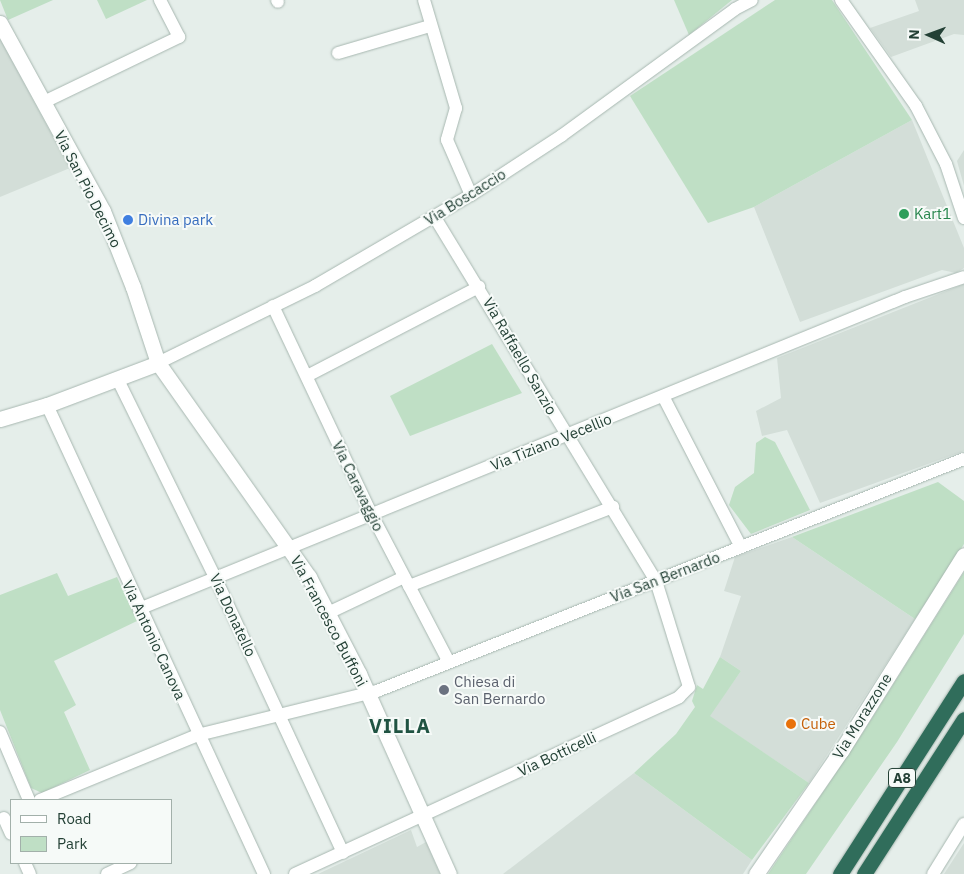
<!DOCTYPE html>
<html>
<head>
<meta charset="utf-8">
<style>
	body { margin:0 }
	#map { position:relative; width:964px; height:874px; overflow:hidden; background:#e5eeea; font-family:"IBM Plex Sans",sans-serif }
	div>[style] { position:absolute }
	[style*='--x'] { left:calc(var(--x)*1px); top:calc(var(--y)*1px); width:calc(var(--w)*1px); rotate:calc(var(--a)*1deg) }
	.built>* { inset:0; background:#d3ded8 }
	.green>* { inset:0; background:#bfdfc5 }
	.roads { filter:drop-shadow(0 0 1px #a7b7b0) drop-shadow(0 0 1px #a7b7b0) }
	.minor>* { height:12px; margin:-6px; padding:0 6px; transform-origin:6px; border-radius:6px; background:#fff }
	.tertiary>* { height:15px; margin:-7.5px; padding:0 7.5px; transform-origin:7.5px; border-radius:7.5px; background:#fff }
	.motorway>* { height:15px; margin:-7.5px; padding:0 7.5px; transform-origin:7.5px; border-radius:7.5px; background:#306d5b }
	.dots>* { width:14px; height:14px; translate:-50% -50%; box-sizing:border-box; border:2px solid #f6faf8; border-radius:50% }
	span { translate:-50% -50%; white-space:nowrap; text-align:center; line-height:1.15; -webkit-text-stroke:4px #f6faf8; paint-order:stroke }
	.shield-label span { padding:1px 4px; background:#f6faf8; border:1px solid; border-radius:4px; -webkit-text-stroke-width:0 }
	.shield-label { font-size:14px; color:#244136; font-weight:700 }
	.street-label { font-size:15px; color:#244136 }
	.leisure-label { font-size:15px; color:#27864d }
	.left { translate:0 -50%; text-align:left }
	.shop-label { font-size:15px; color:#366cbe }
	.worship-label { font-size:15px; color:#5b616d }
	.food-label { font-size:15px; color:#c56008 }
	.district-label { font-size:20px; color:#205342; font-weight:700; letter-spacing:1px }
	.legend { position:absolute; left:10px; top:799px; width:162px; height:65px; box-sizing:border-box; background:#f6faf8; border:1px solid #a2b0aa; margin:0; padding:6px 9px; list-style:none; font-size:15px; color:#244136 }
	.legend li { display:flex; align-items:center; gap:10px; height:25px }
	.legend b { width:25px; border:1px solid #a2b0aa }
	.north { position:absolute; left:904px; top:10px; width:50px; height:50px; -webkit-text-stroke:4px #f6faf8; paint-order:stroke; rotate:272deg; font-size:14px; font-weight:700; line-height:20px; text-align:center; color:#244136 }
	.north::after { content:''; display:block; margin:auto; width:18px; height:22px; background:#244136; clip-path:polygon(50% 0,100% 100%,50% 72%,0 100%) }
</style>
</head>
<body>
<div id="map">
	<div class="built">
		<i style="clip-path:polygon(915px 0,964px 0,964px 35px,954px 34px,891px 57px,870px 28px,919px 11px)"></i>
		<i style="clip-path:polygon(0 39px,70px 168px,0 197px)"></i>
		<i style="clip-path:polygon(912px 120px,964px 248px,964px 268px,956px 273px,942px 270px,800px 322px,754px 207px)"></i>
		<i style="clip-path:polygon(964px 150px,964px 186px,957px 161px)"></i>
		<i style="clip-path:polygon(964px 284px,964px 451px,820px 503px,787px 430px,762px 436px,756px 411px,781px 398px,777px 358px)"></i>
		<i style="clip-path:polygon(792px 537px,915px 619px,809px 783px,709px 716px,741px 671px,720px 657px,741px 596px,724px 591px,735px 557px)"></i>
		<i style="clip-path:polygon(634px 773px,752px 860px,743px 874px,503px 874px)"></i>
		<i style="clip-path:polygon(411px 830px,417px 847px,426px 842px,440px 874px,318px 874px)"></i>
		<i style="clip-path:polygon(964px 843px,964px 874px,944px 874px)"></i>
	</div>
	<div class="green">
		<i style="clip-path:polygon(0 0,53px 0,8px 20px)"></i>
		<i style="clip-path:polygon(97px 0,147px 0,106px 19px)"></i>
		<i style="clip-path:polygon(674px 0,732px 0,689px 35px)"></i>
		<i style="clip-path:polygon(775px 0,832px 0,912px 120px,754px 207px,708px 223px,630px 96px)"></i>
		<i style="clip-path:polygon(492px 344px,522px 393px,410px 436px,390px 396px)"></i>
		<i style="clip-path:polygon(765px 437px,775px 442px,810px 510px,751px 534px,729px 505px,735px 487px,754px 473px,756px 443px)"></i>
		<i style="clip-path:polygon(938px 482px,964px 501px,964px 544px,915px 619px,792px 537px)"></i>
		<i style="clip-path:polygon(964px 572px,964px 634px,897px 742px,806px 874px,768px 874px,862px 734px)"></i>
		<i style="clip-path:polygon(57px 573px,68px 596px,117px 577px,137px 621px,54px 661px,76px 705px,64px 712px,90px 770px,42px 793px,31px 788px,0 710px,0 595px)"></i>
		<i style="clip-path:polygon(720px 657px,741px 671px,710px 716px,809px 783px,752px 860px,634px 773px,676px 734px,695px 707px,692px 701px,697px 685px,703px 689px)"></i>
	</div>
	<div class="roads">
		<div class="minor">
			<i style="--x:277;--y:0;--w:2;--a:63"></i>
			<i style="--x:424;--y:0;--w:113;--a:73.5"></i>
			<i style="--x:456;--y:108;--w:33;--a:106"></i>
			<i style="--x:447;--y:140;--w:60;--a:66.4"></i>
			<i style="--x:841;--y:0;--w:130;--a:54.7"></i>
			<i style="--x:916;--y:106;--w:65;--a:62.7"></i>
			<i style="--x:946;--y:164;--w:57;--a:71.6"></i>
			<i style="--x:338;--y:53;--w:96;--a:-16.4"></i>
			<i style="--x:44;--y:102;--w:150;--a:-25.7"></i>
			<i style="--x:179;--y:37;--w:42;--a:-117.2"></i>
			<i style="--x:273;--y:306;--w:231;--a:64.7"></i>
			<i style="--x:372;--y:515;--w:166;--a:62.4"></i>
			<i style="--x:158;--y:363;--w:175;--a:-26.1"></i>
			<i style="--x:315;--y:286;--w:181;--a:-30.3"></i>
			<i style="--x:471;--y:195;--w:108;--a:-33.2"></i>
			<i style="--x:561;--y:136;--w:215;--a:-36.1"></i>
			<i style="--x:735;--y:9;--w:19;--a:-28"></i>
			<i style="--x:307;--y:376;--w:194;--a:-27.4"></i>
			<i style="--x:118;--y:380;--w:220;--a:63.8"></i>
			<i style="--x:215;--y:577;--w:304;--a:65.1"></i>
			<i style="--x:664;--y:398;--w:168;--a:62.7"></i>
			<i style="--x:47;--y:405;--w:517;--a:65.17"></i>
			<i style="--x:409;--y:586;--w:219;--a:-21.2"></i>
			<i style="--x:139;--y:609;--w:827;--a:-22.16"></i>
			<i style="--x:905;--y:297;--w:62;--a:-18.7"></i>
			<i style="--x:328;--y:613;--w:84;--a:-25.3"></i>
			<i style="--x:0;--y:732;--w:74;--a:66.9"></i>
			<i style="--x:40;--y:800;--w:171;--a:-22.4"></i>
			<i style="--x:198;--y:735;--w:184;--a:-13.8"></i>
			<i style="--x:377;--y:691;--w:631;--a:-21.57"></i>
			<i style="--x:4;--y:818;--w:17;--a:66"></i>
			<i style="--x:25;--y:863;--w:12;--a:66"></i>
			<i style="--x:107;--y:874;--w:26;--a:-25"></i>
			<i style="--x:295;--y:874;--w:423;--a:-24.7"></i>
			<i style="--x:679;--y:697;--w:14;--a:-45"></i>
			<i style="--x:689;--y:687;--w:111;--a:-107.3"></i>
			<i style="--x:656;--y:581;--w:427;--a:-121.3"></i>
			<i style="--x:933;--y:874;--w:59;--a:-58.2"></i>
		</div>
		<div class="tertiary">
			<i style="--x:0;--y:23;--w:214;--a:61.3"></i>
			<i style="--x:103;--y:211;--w:82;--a:68.5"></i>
			<i style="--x:133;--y:287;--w:80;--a:71.8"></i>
			<i style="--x:158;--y:363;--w:262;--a:54.8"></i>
			<i style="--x:309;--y:577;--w:109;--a:62.7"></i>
			<i style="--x:359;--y:674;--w:219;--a:65.8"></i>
			<i style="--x:0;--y:419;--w:49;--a:-16.6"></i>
			<i style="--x:47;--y:405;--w:119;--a:-20.7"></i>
			<i style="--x:756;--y:874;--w:150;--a:-55.4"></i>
			<i style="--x:841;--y:751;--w:231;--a:-57.9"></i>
		</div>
		<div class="motorway">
			<i style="--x:840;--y:874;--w:229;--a:-57.3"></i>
			<i style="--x:864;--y:874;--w:184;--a:-57.2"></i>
		</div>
	</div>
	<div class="dots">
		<i style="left:904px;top:214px;background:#2e9e5b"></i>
		<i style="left:128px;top:220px;background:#3f7fe0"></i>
		<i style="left:444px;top:690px;background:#6b7280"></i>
		<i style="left:791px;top:724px;background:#e8710a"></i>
	</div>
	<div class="shield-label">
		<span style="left:902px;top:778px">A8</span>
	</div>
	<div class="street-label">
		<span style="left:88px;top:189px;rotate:63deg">Via San Pio Decimo</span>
		<span style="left:465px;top:197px;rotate:-32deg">Via Boscaccio</span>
		<span style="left:520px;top:356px;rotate:60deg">Via Raffaello Sanzio</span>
		<span style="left:551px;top:442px;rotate:-22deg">Via Tiziano Vecellio</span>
		<span style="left:358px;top:486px;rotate:64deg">Via Caravaggio</span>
		<span style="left:665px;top:577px;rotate:-21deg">Via San Bernardo</span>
		<span style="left:233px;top:615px;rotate:65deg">Via Donatello</span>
		<span style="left:329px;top:621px;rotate:62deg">Via Francesco Buffoni</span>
		<span style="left:154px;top:640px;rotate:65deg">Via Antonio Canova</span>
		<span style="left:862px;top:716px;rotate:-58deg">Via Morazzone</span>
		<span style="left:557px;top:754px;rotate:-25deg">Via Botticelli</span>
	</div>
	<div class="leisure-label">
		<span class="left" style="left:914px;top:214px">Kart1</span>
	</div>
	<div class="shop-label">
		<span class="left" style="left:138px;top:220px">Divina park</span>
	</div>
	<div class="worship-label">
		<span class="left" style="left:454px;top:690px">Chiesa di<br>San Bernardo</span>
	</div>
	<div class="food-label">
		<span class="left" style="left:801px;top:724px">Cube</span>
	</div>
	<div class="district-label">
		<span style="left:400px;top:725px">VILLA</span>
	</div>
	<ul class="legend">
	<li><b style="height:6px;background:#fff"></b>Road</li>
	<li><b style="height:14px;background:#bfdfc5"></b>Park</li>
	</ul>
	<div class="north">N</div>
</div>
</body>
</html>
